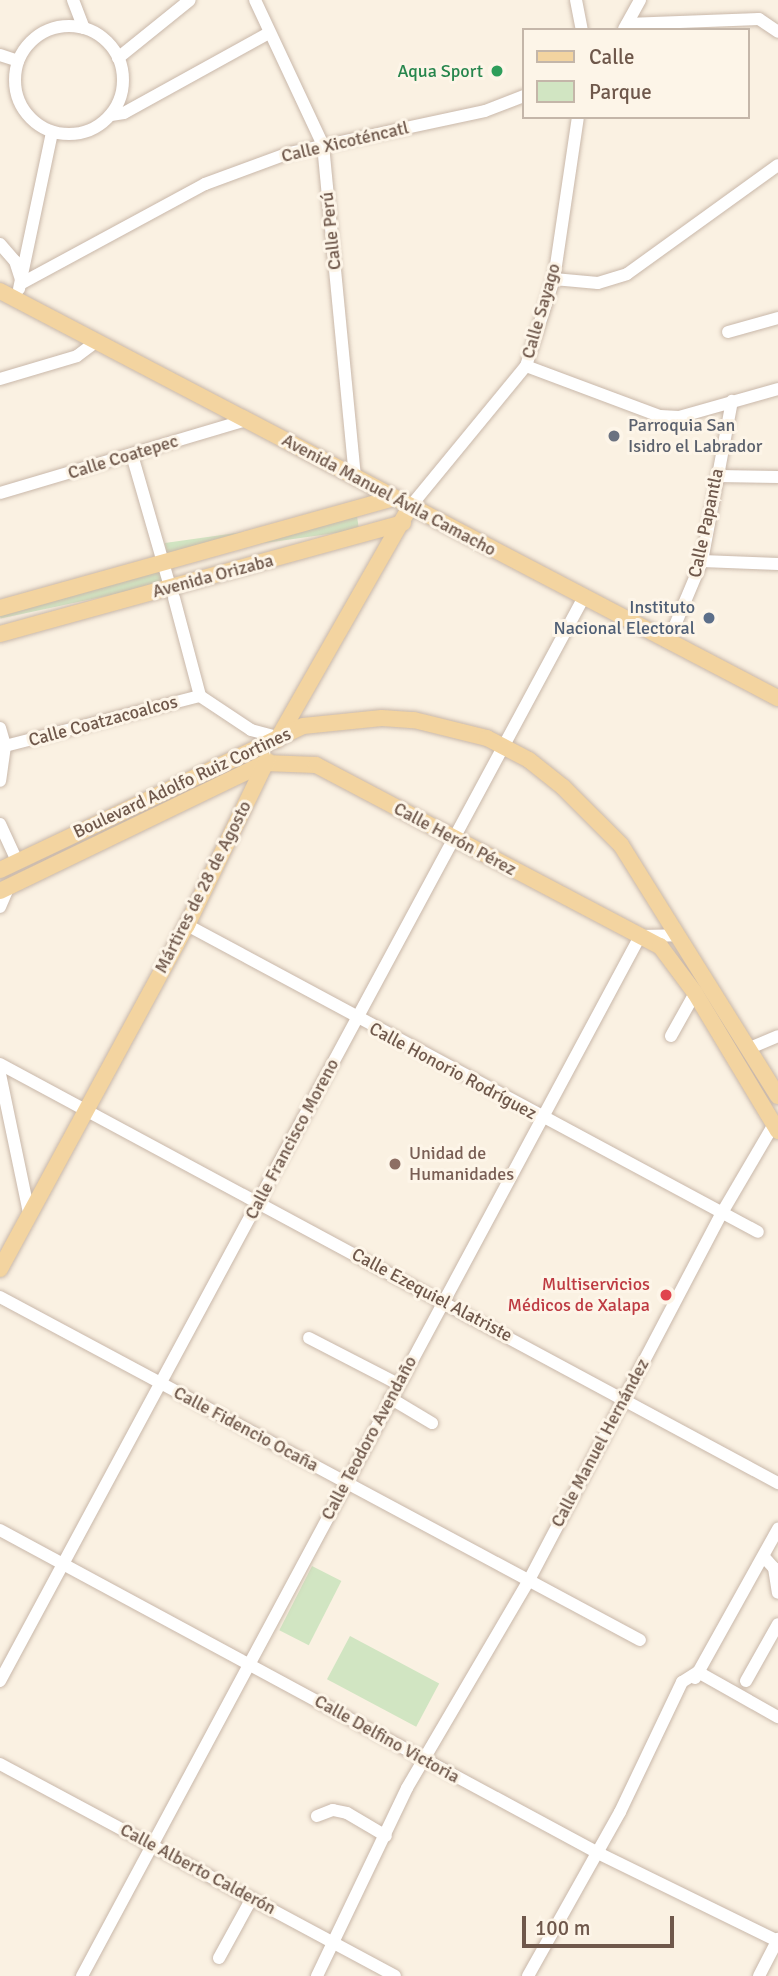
<!DOCTYPE html>
<html>
<head>
<meta charset="utf-8">
<style>
	body { margin:0 }
	#map { position:relative; width:778px; height:1976px; overflow:hidden; background:#faf1e2; font-family:Signika,sans-serif }
	div>[style] { position:absolute }
	[style*='--x'] { left:calc(var(--x)*1px); top:calc(var(--y)*1px); width:calc(var(--w)*1px); rotate:calc(var(--a)*1deg) }
	.green>* { inset:0; background:#d1e5c2; transform-origin:0 0 }
	.roads { filter:drop-shadow(0 0 2px #c9b8aa) drop-shadow(0 0 2px #c9b8aa) }
	.minor>* { height:12px; margin:-6px; padding:0 6px; transform-origin:6px; border-radius:6px; background:#fff }
	.minor>.ring { margin:-6px; padding:0; box-sizing:content-box; background:none; border:12px solid #fff; border-radius:50% }
	.major>* { height:16px; margin:-8px; padding:0 8px; transform-origin:8px; border-radius:8px; background:#f3d4a0 }
	.dots>* { width:19px; height:19px; translate:-50% -50%; box-sizing:border-box; border:4px solid #fdf5e8; border-radius:50% }
	span { translate:-50% -50%; white-space:nowrap; text-align:center; line-height:1.15; -webkit-text-stroke:6px #fdf5e8; paint-order:stroke }
	.leisure-label { font-size:18px; color:#27864d }
	.right { translate:-100% -50%; text-align:right }
	.street-label { font-size:18px; color:#6f584b }
	.worship-label { font-size:18px; color:#5b616d }
	.left { translate:0 -50%; text-align:left }
	.service-label { font-size:18px; color:#4e5e75 }
	.education-label { font-size:18px; color:#785e54 }
	.health-label { font-size:18px; color:#be3a42 }
	.legend { position:absolute; left:522px; top:28px; width:228px; height:91px; box-sizing:border-box; background:#fdf5e8; border:2px solid #c4b6a9; margin:0; padding:9px 12px; list-style:none; font-size:21px; color:#6f584b }
	.legend li { display:flex; align-items:center; gap:14px; height:35px }
	.legend b { width:35px; border:2px solid #c4b6a9 }
	.scale { position:absolute; left:522px; top:1916px; width:152px; height:32px; box-sizing:border-box; border:4px solid #6f584b; border-top:0; padding-left:9px; font-size:21px; line-height:24px; white-space:nowrap; color:#6f584b; -webkit-text-stroke:5px #fdf5e8; paint-order:stroke }
</style>
</head>
<body>
<div id="map">
	<div class="green">
		<i style="left:357px;top:516px;width:14px;height:194px;rotate:82deg"></i>
		<i style="left:161px;top:570px;width:14px;height:167px;rotate:78deg"></i>
		<i style="left:312px;top:1566px;width:33px;height:72px;rotate:27deg"></i>
		<i style="left:350px;top:1636px;width:101px;height:49px;rotate:28deg"></i>
	</div>
	<div class="roads">
		<div class="minor">
			<i style="--x:73;--y:0;--w:30;--a:69"></i>
			<i style="--x:255;--y:0;--w:160;--a:64.9"></i>
			<i style="--x:323;--y:145;--w:333;--a:84.5"></i>
			<i style="--x:576;--y:0;--w:31;--a:79"></i>
			<i style="--x:627;--y:24;--w:132;--a:-2.2"></i>
			<i style="--x:759;--y:19;--w:23;--a:34"></i>
			<i class="ring" style="left:15px;top:26px;width:96px;height:96px"></i>
			<i style="--x:624;--y:29;--w:33;--a:-61"></i>
			<i style="--x:0;--y:55;--w:19;--a:18"></i>
			<i style="--x:118;--y:58;--w:92;--a:-38.9"></i>
			<i style="--x:111;--y:115;--w:13;--a:-9"></i>
			<i style="--x:124;--y:113;--w:166;--a:-28.9"></i>
			<i style="--x:0;--y:244;--w:23;--a:49"></i>
			<i style="--x:15;--y:261;--w:19;--a:72"></i>
			<i style="--x:554;--y:279;--w:44;--a:5.2"></i>
			<i style="--x:598;--y:283;--w:30;--a:-17"></i>
			<i style="--x:627;--y:274;--w:186;--a:-35.8"></i>
			<i style="--x:22;--y:283;--w:208;--a:-28.4"></i>
			<i style="--x:205;--y:184;--w:90;--a:-20.3"></i>
			<i style="--x:289;--y:153;--w:200;--a:-12.1"></i>
			<i style="--x:485;--y:111;--w:42;--a:-21"></i>
			<i style="--x:19;--y:289;--w:160;--a:-78.1"></i>
			<i style="--x:728;--y:332;--w:52;--a:-15.6"></i>
			<i style="--x:526;--y:366;--w:143;--a:20.5"></i>
			<i style="--x:660;--y:416;--w:19;--a:3"></i>
			<i style="--x:679;--y:417;--w:103;--a:-15.8"></i>
			<i style="--x:0;--y:379;--w:80;--a:-16.6"></i>
			<i style="--x:77;--y:356;--w:25;--a:-37"></i>
			<i style="--x:132;--y:455;--w:137;--a:73.9"></i>
			<i style="--x:717;--y:476;--w:61;--a:0.9"></i>
			<i style="--x:0;--y:493;--w:257;--a:-16.5"></i>
			<i style="--x:410;--y:507;--w:183;--a:-50.6"></i>
			<i style="--x:526;--y:366;--w:91;--a:-72.2"></i>
			<i style="--x:554;--y:279;--w:164;--a:-81.6"></i>
			<i style="--x:702;--y:561;--w:76;--a:2.3"></i>
			<i style="--x:174;--y:598;--w:101;--a:75.1"></i>
			<i style="--x:200;--y:696;--w:61;--a:33.7"></i>
			<i style="--x:251;--y:730;--w:28;--a:15"></i>
			<i style="--x:668;--y:642;--w:88;--a:-67.2"></i>
			<i style="--x:702;--y:561;--w:163;--a:-79.4"></i>
			<i style="--x:0;--y:728;--w:19;--a:74"></i>
			<i style="--x:5;--y:746;--w:35;--a:98"></i>
			<i style="--x:5;--y:746;--w:201;--a:-14.4"></i>
			<i style="--x:0;--y:824;--w:41;--a:65.3"></i>
			<i style="--x:0;--y:907;--w:23;--a:-67"></i>
			<i style="--x:187;--y:925;--w:648;--a:28.26"></i>
			<i style="--x:671;--y:1036;--w:49;--a:-60.8"></i>
			<i style="--x:750;--y:1048;--w:30;--a:-23"></i>
			<i style="--x:0;--y:1064;--w:884;--a:28.31"></i>
			<i style="--x:0;--y:1074;--w:142;--a:78.2"></i>
			<i style="--x:0;--y:1297;--w:726;--a:28.19"></i>
			<i style="--x:309;--y:1338;--w:100;--a:27.3"></i>
			<i style="--x:390;--y:1398;--w:49;--a:30.8"></i>
			<i style="--x:0;--y:1530;--w:680;--a:28.37"></i>
			<i style="--x:598;--y:1853;--w:200;--a:26.1"></i>
			<i style="--x:764;--y:1557;--w:15;--a:48"></i>
			<i style="--x:774;--y:1568;--w:25;--a:81"></i>
			<i style="--x:698;--y:1672;--w:92;--a:29.4"></i>
			<i style="--x:695;--y:1678;--w:171;--a:-60.9"></i>
			<i style="--x:0;--y:1681;--w:1231;--a:-61.69"></i>
			<i style="--x:746;--y:1681;--w:65;--a:-60.7"></i>
			<i style="--x:0;--y:1764;--w:448;--a:28.2"></i>
			<i style="--x:317;--y:1816;--w:17;--a:-21"></i>
			<i style="--x:333;--y:1810;--w:14;--a:12"></i>
			<i style="--x:347;--y:1813;--w:45;--a:30.5"></i>
			<i style="--x:219;--y:1958;--w:68;--a:-61.2"></i>
			<i style="--x:82;--y:1976;--w:1180;--a:-61.78"></i>
			<i style="--x:640;--y:936;--w:39;--a:-1"></i>
			<i style="--x:317;--y:1976;--w:208;--a:-64.4"></i>
			<i style="--x:407;--y:1788;--w:239;--a:-59.6"></i>
			<i style="--x:528;--y:1582;--w:419;--a:-62.3"></i>
			<i style="--x:723;--y:1211;--w:101;--a:-59.6"></i>
			<i style="--x:528;--y:1976;--w:188;--a:-60.7"></i>
			<i style="--x:620;--y:1812;--w:144;--a:-64.5"></i>
			<i style="--x:682;--y:1682;--w:19;--a:-32"></i>
			<i style="--x:759;--y:1976;--w:42;--a:-62.8"></i>
		</div>
		<div class="major">
			<i style="--x:0;--y:291;--w:878;--a:27.62"></i>
			<i style="--x:0;--y:608;--w:409;--a:-15.6"></i>
			<i style="--x:0;--y:634;--w:418;--a:-15.4"></i>
			<i style="--x:277;--y:740;--w:268;--a:-60.3"></i>
			<i style="--x:0;--y:870;--w:335;--a:-25.4"></i>
			<i style="--x:303;--y:726;--w:79;--a:-5.8"></i>
			<i style="--x:382;--y:718;--w:32;--a:4"></i>
			<i style="--x:414;--y:720;--w:75;--a:13.9"></i>
			<i style="--x:487;--y:738;--w:47;--a:27.6"></i>
			<i style="--x:529;--y:760;--w:43;--a:38.5"></i>
			<i style="--x:563;--y:787;--w:82;--a:45"></i>
			<i style="--x:621;--y:845;--w:296;--a:58"></i>
			<i style="--x:0;--y:891;--w:294;--a:-25.8"></i>
			<i style="--x:265;--y:763;--w:51;--a:2.2"></i>
			<i style="--x:316;--y:765;--w:389;--a:27.8"></i>
			<i style="--x:660;--y:946;--w:59;--a:53.3"></i>
			<i style="--x:695;--y:993;--w:161;--a:59"></i>
			<i style="--x:0;--y:1269;--w:392;--a:-61.5"></i>
			<i style="--x:187;--y:925;--w:183;--a:-64.1"></i>
		</div>
	</div>
	<div class="dots">
		<i style="left:497px;top:71px;background:#2e9e5b"></i>
		<i style="left:614px;top:436px;background:#6b7280"></i>
		<i style="left:709px;top:618px;background:#5c6f8a"></i>
		<i style="left:395px;top:1164px;background:#8d6e63"></i>
		<i style="left:666px;top:1295px;background:#e0444e"></i>
	</div>
	<div class="leisure-label">
		<span class="right" style="left:483px;top:71px">Aqua Sport</span>
	</div>
	<div class="street-label">
		<span style="left:345px;top:142px;rotate:-13deg">Calle Xicoténcatl</span>
		<span style="left:331px;top:231px;rotate:-96deg">Calle Perú</span>
		<span style="left:541px;top:311px;rotate:-74deg">Calle Sayago</span>
		<span style="left:123px;top:457px;rotate:-17deg">Calle Coatepec</span>
		<span style="left:389px;top:495px;rotate:28deg">Avenida Manuel Ávila Camacho</span>
		<span style="left:706px;top:523px;rotate:-78deg">Calle Papantla</span>
		<span style="left:213px;top:576px;rotate:-15deg">Avenida Orizaba</span>
		<span style="left:103px;top:721px;rotate:-15deg">Calle Coatzacoalcos</span>
		<span style="left:182px;top:783px;rotate:-25deg">Boulevard Adolfo Ruiz Cortines</span>
		<span style="left:455px;top:839px;rotate:28deg">Calle Herón Pérez</span>
		<span style="left:203px;top:887px;rotate:-63deg">Mártires de 28 de Agosto</span>
		<span style="left:453px;top:1071px;rotate:28deg">Calle Honorio Rodríguez</span>
		<span style="left:292px;top:1139px;rotate:-62deg">Calle Francisco Moreno</span>
		<span style="left:432px;top:1295px;rotate:28deg">Calle Ezequiel Alatriste</span>
		<span style="left:246px;top:1429px;rotate:28deg">Calle Fidencio Ocaña</span>
		<span style="left:369px;top:1438px;rotate:-62deg">Calle Teodoro Avendaño</span>
		<span style="left:600px;top:1443px;rotate:-62deg">Calle Manuel Hernández</span>
		<span style="left:387px;top:1739px;rotate:29deg">Calle Delfino Victoria</span>
		<span style="left:198px;top:1869px;rotate:28deg">Calle Alberto Calderón</span>
	</div>
	<div class="worship-label">
		<span class="left" style="left:628px;top:436px">Parroquia San<br>Isidro el Labrador</span>
	</div>
	<div class="service-label">
		<span class="right" style="left:695px;top:618px">Instituto<br>Nacional Electoral</span>
	</div>
	<div class="education-label">
		<span class="left" style="left:409px;top:1164px">Unidad de<br>Humanidades</span>
	</div>
	<div class="health-label">
		<span class="right" style="left:650px;top:1295px">Multiservicios<br>Médicos de Xalapa</span>
	</div>
	<ul class="legend">
	<li><b style="height:9px;background:#f3d4a0"></b>Calle</li>
	<li><b style="height:19px;background:#d1e5c2"></b>Parque</li>
	</ul>
	<div class="scale">100 m</div>
</div>
</body>
</html>
